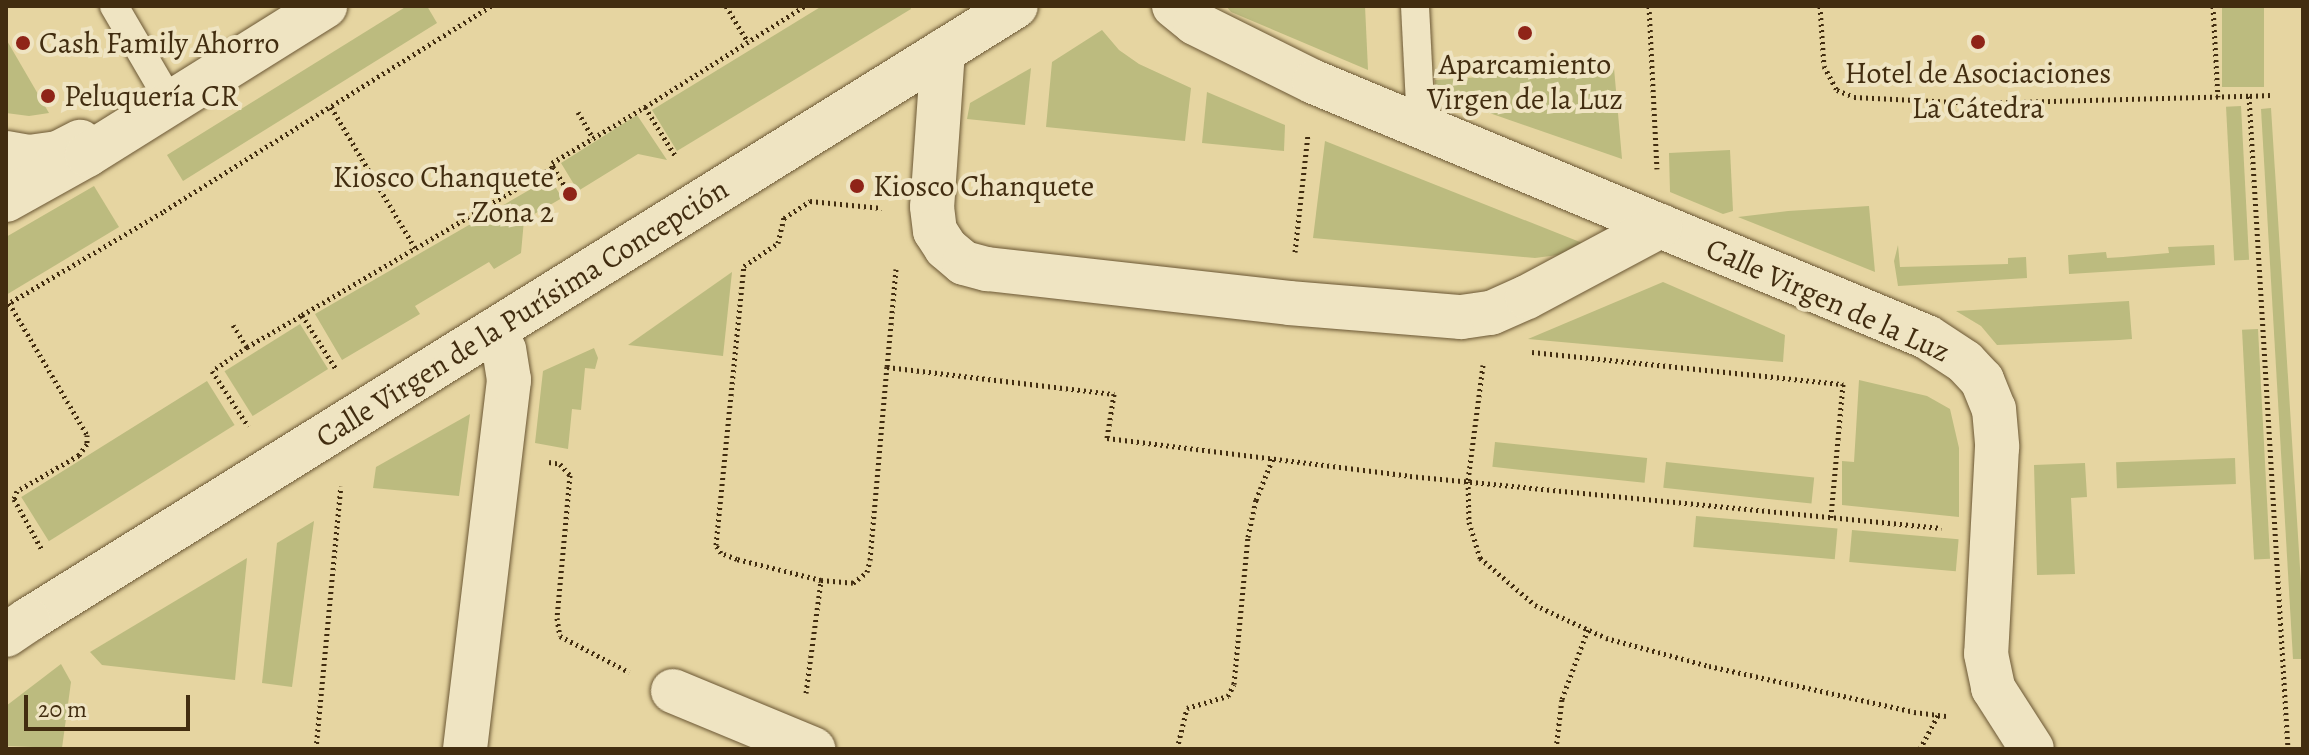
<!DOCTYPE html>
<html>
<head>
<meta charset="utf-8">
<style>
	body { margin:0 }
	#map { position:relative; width:2309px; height:755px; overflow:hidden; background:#e6d5a1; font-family:Alegreya,serif }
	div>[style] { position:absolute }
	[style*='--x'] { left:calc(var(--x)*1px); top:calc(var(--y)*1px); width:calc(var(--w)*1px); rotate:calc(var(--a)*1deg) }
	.green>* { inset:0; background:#bcbb7f; transform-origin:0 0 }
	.path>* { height:5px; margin-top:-2.5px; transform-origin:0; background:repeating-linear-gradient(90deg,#422d10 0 2px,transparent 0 6px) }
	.roads { filter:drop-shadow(0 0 2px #6b5734) drop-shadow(0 0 2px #6b5734) }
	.service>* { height:28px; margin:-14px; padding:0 14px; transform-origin:14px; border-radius:14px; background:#efe4c2 }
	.minor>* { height:44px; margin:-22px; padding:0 22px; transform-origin:22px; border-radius:22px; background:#efe4c2 }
	.tertiary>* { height:44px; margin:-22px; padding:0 22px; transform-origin:22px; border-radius:22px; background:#efe4c2 }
	.secondary>* { height:44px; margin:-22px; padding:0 22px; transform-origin:22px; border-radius:22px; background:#efe4c2 }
	.dots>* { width:22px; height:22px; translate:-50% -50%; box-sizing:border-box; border:4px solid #efe4c2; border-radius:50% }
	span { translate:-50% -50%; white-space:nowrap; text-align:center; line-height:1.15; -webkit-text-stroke:8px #efe4c2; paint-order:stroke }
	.poi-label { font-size:30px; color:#422d10 }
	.left { translate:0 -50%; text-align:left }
	.right { translate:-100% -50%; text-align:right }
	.street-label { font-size:30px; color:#422d10 }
	.frame { position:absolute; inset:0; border:8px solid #422d10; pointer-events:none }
	.scale { position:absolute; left:24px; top:695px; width:166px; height:36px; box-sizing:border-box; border:4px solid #422d10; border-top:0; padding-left:10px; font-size:24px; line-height:28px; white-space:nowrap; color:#422d10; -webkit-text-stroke:6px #efe4c2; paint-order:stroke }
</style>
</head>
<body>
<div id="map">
	<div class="green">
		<i style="clip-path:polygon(407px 6px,427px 6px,437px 23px,183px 181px,167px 155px)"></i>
		<i style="clip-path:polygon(822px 6px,910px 6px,911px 9px,677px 151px,652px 110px)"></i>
		<i style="clip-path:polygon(1226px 6px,1365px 6px,1368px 70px,1231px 12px)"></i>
		<i style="left:2222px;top:6px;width:42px;height:81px"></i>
		<i style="clip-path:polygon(1102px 30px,1119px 50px,1139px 64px,1191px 88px,1185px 141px,1046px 127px,1052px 62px)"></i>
		<i style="clip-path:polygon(6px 39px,49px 113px,29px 116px,6px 113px)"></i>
		<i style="clip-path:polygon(1031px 68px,1025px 125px,967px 119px,970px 103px)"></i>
		<i style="clip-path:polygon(1614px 68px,1622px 159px,1435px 94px,1435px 80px)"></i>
		<i style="clip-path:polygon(1207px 92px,1285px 125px,1284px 151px,1202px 143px)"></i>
		<i style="left:2241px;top:106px;width:154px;height:15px;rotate:87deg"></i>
		<i style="clip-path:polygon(2271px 108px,2303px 615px,2303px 659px,2293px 659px,2261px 109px)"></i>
		<i style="clip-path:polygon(637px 115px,667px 160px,638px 154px,578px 191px,561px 163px)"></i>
		<i style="clip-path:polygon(1325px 141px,1585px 244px,1558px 255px,1535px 258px,1313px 238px)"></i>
		<i style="clip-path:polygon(1730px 150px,1733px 211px,1723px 214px,1670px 192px,1669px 153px)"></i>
		<i style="clip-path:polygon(550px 178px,562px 198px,524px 220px,521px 253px,494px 269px,489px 262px,415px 306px,420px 314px,342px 360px,315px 314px)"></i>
		<i style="clip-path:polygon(94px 186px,119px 227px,6px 295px,6px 237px)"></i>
		<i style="clip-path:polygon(1869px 206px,1875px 272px,1738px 217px,1788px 211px)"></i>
		<i style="clip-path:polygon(1898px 245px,1900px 267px,2008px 264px,2008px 258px,2026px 257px,2027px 278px,1898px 286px,1894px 261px)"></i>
		<i style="clip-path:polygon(2214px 245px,2215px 265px,2069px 274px,2068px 255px,2106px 252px,2107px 258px,2123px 257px,2169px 253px,2168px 247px)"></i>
		<i style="clip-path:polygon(732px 272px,723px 356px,628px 345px)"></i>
		<i style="clip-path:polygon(1663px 282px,1785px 335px,1783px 362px,1528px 339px)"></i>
		<i style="clip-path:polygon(2129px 301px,2132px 339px,2119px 340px,1997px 345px,1981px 326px,1956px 311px)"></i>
		<i style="left:300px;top:324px;width:53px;height:89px;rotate:58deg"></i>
		<i style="left:2258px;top:329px;width:230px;height:16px;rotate:87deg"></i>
		<i style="clip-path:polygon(594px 348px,598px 358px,595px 369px,585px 368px,581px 410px,572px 409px,568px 449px,535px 443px,543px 371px)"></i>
		<i style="clip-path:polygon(1859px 380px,1927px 396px,1950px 409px,1959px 448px,1959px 517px,1842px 505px,1842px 461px,1854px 462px)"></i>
		<i style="left:207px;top:381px;width:52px;height:219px;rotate:58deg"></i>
		<i style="clip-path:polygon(470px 414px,459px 496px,373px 488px,376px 467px)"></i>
		<i style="left:1495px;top:442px;width:153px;height:25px;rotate:6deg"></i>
		<i style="left:2235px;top:458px;width:26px;height:119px;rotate:88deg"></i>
		<i style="left:1666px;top:462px;width:149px;height:26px;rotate:6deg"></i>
		<i style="clip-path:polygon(2085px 463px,2087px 497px,2071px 498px,2075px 574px,2037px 575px,2034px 465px)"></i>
		<i style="left:1696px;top:516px;width:142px;height:31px;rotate:5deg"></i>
		<i style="clip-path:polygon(314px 521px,292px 687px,262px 683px,277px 543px)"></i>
		<i style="left:1852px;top:530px;width:107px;height:32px;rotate:5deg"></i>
		<i style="clip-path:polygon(247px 558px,235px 680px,102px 665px,90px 652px)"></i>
		<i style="clip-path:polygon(61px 664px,71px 682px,62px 748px,6px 746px,6px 706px)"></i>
	</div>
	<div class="path">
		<i style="--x:726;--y:6;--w:42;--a:58.6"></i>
		<i style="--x:1649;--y:6;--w:163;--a:87.2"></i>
		<i style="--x:1820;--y:6;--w:60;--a:86.2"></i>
		<i style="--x:1824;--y:66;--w:27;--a:62"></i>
		<i style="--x:1837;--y:90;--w:18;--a:22"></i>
		<i style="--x:1854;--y:97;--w:122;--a:2.8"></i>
		<i style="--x:1976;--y:103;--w:273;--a:-1.5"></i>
		<i style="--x:2213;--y:6;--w:91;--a:86.9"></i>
		<i style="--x:2270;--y:95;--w:21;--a:177"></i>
		<i style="--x:2249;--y:96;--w:654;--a:86.58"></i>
		<i style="--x:331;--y:107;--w:164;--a:59.2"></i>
		<i style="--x:645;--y:107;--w:189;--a:-32.3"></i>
		<i style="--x:578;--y:112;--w:30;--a:60"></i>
		<i style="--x:553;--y:167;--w:4;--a:-104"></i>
		<i style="--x:552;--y:163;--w:109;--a:-31.1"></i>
		<i style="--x:645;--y:107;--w:59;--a:58.2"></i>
		<i style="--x:1295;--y:252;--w:118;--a:-83.7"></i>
		<i style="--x:896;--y:269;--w:98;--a:95.2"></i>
		<i style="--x:887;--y:367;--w:229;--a:6.8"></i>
		<i style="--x:1114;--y:394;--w:45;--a:99"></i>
		<i style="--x:1107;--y:438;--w:305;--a:7.1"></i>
		<i style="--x:1410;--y:476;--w:534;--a:5.59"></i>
		<i style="--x:9;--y:303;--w:153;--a:59.4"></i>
		<i style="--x:87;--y:435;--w:9;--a:90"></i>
		<i style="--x:87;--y:444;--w:14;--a:126"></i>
		<i style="--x:79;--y:455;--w:72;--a:149.9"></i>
		<i style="--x:17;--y:491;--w:9;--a:111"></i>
		<i style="--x:14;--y:499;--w:58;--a:61.2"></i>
		<i style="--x:6;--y:305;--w:184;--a:-30.7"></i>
		<i style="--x:164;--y:211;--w:386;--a:-32.1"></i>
		<i style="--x:302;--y:315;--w:291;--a:-30.5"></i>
		<i style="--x:553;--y:167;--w:32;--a:58"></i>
		<i style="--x:233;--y:325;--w:26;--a:58"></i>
		<i style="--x:247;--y:347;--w:42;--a:145.6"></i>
		<i style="--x:212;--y:371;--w:66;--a:56.8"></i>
		<i style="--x:247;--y:347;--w:64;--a:-30.2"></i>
		<i style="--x:302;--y:315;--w:64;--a:57.8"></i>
		<i style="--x:1532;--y:352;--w:313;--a:5.9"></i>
		<i style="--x:1843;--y:384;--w:134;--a:95.2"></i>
		<i style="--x:1483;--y:365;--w:117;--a:97.4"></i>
		<i style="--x:1468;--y:481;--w:41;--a:88.6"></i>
		<i style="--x:1469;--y:522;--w:38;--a:73"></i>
		<i style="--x:1480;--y:558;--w:72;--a:40.5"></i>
		<i style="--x:1535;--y:605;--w:78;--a:24.9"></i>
		<i style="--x:1606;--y:638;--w:107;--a:15.2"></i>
		<i style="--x:1709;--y:666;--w:210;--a:12.6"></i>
		<i style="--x:1914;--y:712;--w:34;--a:7"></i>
		<i style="--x:549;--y:462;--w:11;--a:10"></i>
		<i style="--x:560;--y:464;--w:15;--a:48"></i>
		<i style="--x:570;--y:475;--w:144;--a:95.2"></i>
		<i style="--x:557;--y:618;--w:18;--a:81"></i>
		<i style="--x:560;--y:636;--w:78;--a:27.6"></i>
		<i style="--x:821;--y:580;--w:87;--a:-166"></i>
		<i style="--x:737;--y:559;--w:17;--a:-159"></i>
		<i style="--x:721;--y:553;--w:9;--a:-122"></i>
		<i style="--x:716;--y:545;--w:280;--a:-84.3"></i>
		<i style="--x:744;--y:266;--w:41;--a:-34.1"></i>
		<i style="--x:778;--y:243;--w:26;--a:-77"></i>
		<i style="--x:784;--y:218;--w:31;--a:-33"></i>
		<i style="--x:810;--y:201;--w:72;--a:5.6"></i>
		<i style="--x:806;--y:693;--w:114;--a:-82.4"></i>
		<i style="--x:821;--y:580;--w:32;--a:5"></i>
		<i style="--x:853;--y:583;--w:18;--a:-38"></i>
		<i style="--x:867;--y:572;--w:12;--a:-76"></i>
		<i style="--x:870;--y:560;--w:194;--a:-85"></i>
		<i style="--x:316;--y:749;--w:264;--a:-84.6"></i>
		<i style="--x:1177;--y:749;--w:42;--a:-76.3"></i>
		<i style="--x:1187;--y:708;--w:43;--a:-16.3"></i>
		<i style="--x:1228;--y:696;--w:13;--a:-63"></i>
		<i style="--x:1234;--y:684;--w:148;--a:-84.6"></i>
		<i style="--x:1248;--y:537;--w:38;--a:-78"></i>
		<i style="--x:1256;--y:500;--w:45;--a:-68"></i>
		<i style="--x:1556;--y:749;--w:50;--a:-83.2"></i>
		<i style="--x:1562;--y:699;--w:75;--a:-69.6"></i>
		<i style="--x:1920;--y:749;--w:38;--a:-62"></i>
	</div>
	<div class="roads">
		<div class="service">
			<i style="--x:114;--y:6;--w:111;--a:59.7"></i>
			<i style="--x:1415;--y:6;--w:120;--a:87.1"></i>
		</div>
		<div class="minor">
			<i style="--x:1174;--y:6;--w:27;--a:39"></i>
			<i style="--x:1195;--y:23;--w:133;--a:26.4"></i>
			<i style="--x:1314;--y:82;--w:664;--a:22.59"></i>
			<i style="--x:1927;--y:337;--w:45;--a:33.3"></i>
			<i style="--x:1965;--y:362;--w:25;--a:47"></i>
			<i style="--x:1982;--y:380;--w:31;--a:68"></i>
			<i style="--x:1994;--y:409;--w:38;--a:85"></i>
			<i style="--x:1997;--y:447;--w:207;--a:93"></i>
			<i style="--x:1986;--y:654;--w:35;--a:78"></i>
			<i style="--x:1993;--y:688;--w:72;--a:57.4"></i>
			<i style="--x:943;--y:51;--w:156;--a:94"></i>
			<i style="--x:932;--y:207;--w:24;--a:83"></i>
			<i style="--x:935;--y:231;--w:20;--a:57"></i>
			<i style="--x:946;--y:248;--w:23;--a:40"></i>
			<i style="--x:964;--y:263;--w:24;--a:15"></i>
			<i style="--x:987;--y:269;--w:304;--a:6.4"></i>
			<i style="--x:1289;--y:303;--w:173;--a:4.7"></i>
			<i style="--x:1461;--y:317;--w:30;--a:-8"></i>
			<i style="--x:1491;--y:313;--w:39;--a:-24"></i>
			<i style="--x:1527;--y:297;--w:151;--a:-28.1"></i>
			<i style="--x:6;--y:153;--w:23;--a:10"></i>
			<i style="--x:29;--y:157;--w:29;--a:-8"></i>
			<i style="--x:58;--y:153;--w:25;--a:-27"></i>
			<i style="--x:6;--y:200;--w:93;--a:-29.1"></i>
			<i style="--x:87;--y:155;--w:281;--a:-32"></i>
			<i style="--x:673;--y:691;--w:152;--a:22.5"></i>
			<i style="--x:465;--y:749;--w:372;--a:-83.2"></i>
			<i style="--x:509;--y:380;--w:30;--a:-99"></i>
			<i style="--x:504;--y:350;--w:22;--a:-120"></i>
		</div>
		<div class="tertiary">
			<i style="--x:28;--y:620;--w:1163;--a:-31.86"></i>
		</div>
		<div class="secondary">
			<i style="--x:6;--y:635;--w:27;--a:-34"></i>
		</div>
	</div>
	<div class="dots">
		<i style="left:1525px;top:33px;background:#8f2418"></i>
		<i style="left:1978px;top:42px;background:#8f2418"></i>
		<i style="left:23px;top:43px;background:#8f2418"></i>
		<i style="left:48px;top:96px;background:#8f2418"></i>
		<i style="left:857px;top:186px;background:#8f2418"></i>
		<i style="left:570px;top:194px;background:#8f2418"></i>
	</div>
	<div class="poi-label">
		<span class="left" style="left:39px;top:43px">Cash Family Ahorro</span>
		<span style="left:1525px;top:81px">Aparcamiento<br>Virgen de la Luz</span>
		<span style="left:1978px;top:90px">Hotel de Asociaciones<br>La Cátedra</span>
		<span class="left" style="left:64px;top:96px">Peluquería CR</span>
		<span class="right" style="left:554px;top:194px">Kiosco Chanquete<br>- Zona 2</span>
		<span class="left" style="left:873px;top:186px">Kiosco Chanquete</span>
	</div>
	<div class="street-label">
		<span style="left:1828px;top:300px;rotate:24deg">Calle Virgen de la Luz</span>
		<span style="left:522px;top:313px;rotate:-32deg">Calle Virgen de la Purísima Concepción</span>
	</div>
	<div class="frame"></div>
	<div class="scale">20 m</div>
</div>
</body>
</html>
